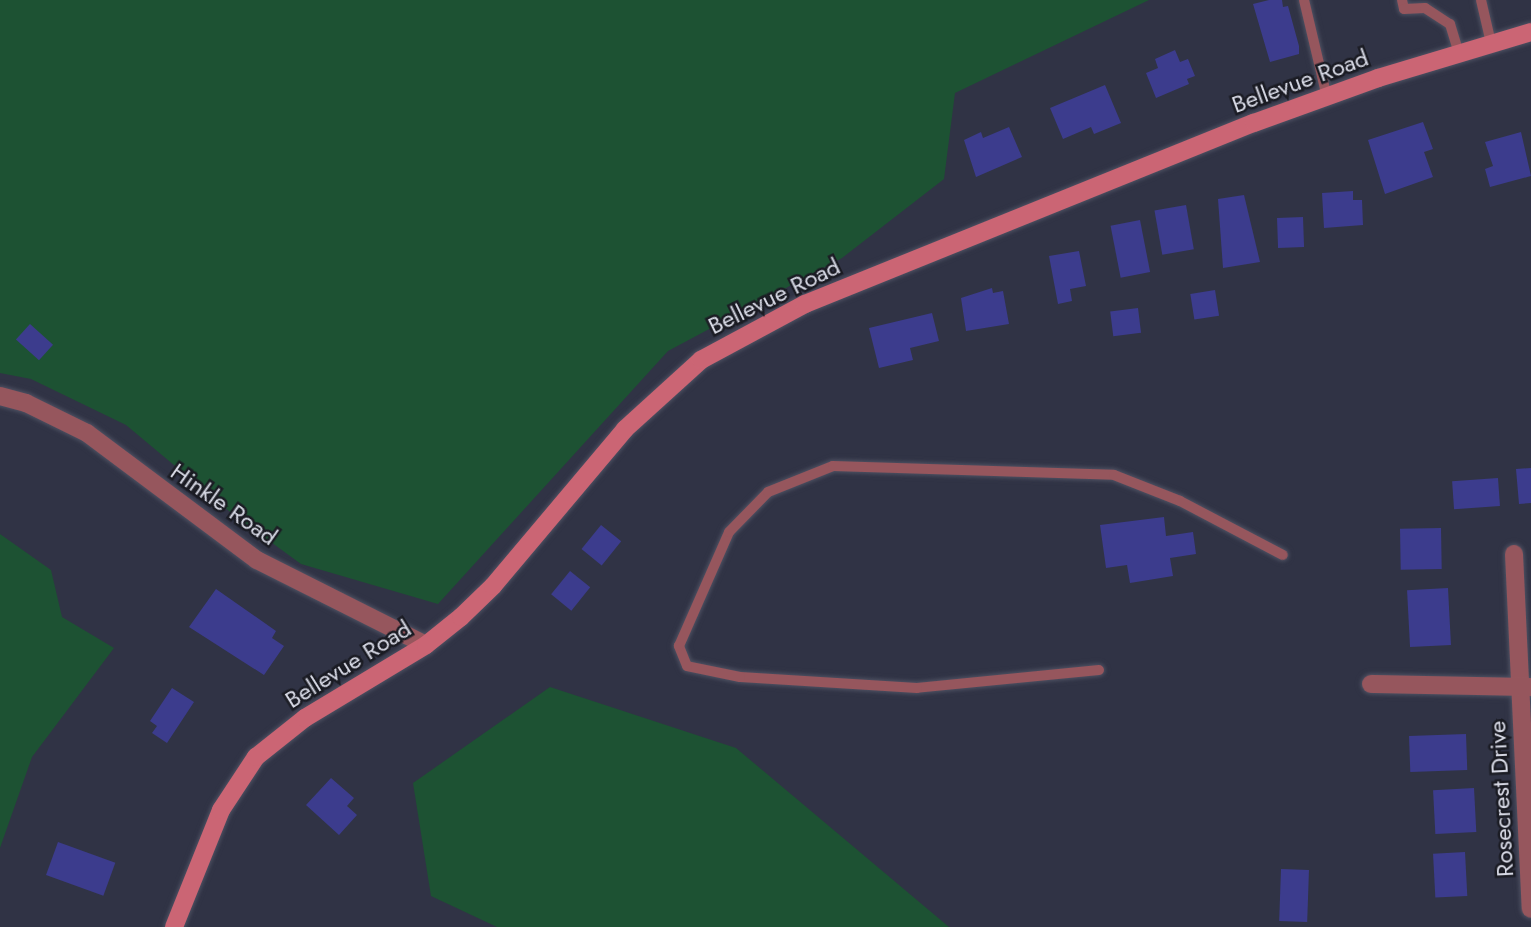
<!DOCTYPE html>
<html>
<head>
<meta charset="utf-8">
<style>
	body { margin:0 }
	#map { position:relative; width:1531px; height:927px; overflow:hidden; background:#303345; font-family:Jost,sans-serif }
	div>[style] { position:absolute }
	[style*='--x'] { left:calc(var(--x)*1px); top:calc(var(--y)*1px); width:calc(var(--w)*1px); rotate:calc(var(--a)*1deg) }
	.green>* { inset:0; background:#1d5233 }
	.building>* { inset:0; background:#3c3c8d; transform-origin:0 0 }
	.roads { filter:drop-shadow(0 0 2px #4e5162) drop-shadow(0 0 2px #4e5162) }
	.lane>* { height:10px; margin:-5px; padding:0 5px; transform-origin:5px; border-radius:5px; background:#96565d }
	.street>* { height:18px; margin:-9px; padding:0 9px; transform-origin:9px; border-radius:9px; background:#96565d }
	.secondary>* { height:18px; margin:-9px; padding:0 9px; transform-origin:9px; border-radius:9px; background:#cb6574 }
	span { translate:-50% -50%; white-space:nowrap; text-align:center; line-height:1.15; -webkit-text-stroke:5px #1a1b23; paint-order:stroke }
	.street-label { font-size:24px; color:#d9dbe7 }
</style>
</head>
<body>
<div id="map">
	<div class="green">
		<i style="clip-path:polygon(0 0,1149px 0,955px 93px,944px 179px,842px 258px,668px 351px,438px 604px,301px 564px,235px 516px,126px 425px,31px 379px,0 373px)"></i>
		<i style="clip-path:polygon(0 534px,51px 570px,62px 617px,114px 648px,32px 757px,0 848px)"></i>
		<i style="clip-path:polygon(550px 687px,736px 748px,949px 927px,497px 927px,431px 896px,413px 783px)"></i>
	</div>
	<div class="building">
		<i style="clip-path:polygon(1269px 0,1282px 0,1283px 7px,1288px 6px,1299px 46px,1299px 54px,1270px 62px,1253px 4px)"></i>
		<i style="clip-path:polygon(1175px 50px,1180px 62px,1188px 59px,1195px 76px,1187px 79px,1189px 84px,1156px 98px,1146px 73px,1158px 68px,1155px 59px)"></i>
		<i style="clip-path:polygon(1105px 85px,1121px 123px,1094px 134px,1091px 127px,1063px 139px,1050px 108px)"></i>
		<i style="clip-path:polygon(1423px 122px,1433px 149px,1424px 152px,1433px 177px,1385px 194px,1368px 140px)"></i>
		<i style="clip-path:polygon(1009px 127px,1022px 157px,976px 177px,964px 140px,981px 132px,983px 138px)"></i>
		<i style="clip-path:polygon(1521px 132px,1531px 176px,1490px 187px,1485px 169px,1493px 166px,1485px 142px)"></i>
		<i style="clip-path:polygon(1353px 191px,1353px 200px,1362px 200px,1363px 225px,1324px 228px,1322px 193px)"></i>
		<i style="clip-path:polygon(1244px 195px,1260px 262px,1223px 268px,1218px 199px)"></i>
		<i style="left:1186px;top:205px;width:45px;height:32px;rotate:80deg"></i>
		<i style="left:1303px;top:217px;width:30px;height:26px;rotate:88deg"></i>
		<i style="left:1140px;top:220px;width:53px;height:30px;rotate:79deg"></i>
		<i style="clip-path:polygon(1079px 251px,1086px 286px,1070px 289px,1072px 301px,1058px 304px,1049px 256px)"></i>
		<i style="clip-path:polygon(992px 288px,993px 293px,1003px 291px,1009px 324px,966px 331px,961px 298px)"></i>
		<i style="left:1215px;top:290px;width:26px;height:25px;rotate:81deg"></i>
		<i style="left:1138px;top:308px;width:25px;height:28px;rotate:83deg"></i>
		<i style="clip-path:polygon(932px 313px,939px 341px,910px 348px,913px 360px,879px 368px,869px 328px)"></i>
		<i style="left:30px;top:324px;width:31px;height:21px;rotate:42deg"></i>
		<i style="clip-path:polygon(1531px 468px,1531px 503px,1519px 504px,1516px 469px)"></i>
		<i style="left:1498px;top:478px;width:28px;height:46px;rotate:86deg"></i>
		<i style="clip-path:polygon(1164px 517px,1166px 536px,1193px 532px,1196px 554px,1170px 558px,1173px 576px,1130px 583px,1127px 565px,1106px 568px,1100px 525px)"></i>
		<i style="left:601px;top:525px;width:26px;height:31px;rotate:39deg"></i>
		<i style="left:1441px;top:528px;width:41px;height:41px;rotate:89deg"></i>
		<i style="left:570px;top:571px;width:26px;height:30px;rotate:39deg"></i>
		<i style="left:1448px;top:588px;width:57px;height:41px;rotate:87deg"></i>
		<i style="clip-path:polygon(216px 589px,276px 631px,272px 638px,284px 646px,264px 675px,189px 627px)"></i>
		<i style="clip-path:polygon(172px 688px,194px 702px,167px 743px,152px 733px,157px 726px,150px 721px)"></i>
		<i style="left:1466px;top:734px;width:36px;height:57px;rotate:88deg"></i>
		<i style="clip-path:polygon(331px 778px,354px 798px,347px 806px,357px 815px,339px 835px,306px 805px)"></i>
		<i style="left:1474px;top:788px;width:44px;height:41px;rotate:87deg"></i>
		<i style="left:58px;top:842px;width:61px;height:35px;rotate:20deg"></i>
		<i style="left:1465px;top:852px;width:44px;height:32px;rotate:87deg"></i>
		<i style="left:1281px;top:869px;width:28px;height:52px;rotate:2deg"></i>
	</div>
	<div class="roads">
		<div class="lane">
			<i style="--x:1304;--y:0;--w:100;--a:76.7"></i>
			<i style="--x:1402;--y:0;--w:9;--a:77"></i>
			<i style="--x:1404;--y:9;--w:21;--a:-3"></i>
			<i style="--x:1425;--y:8;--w:30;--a:33"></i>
			<i style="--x:1450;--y:24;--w:30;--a:73"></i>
			<i style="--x:1481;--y:0;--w:44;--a:76.9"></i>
			<i style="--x:1099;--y:670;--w:183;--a:174.4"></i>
			<i style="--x:917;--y:688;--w:177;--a:-176.4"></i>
			<i style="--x:740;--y:677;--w:54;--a:-168.3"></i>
			<i style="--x:687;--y:666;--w:22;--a:-112"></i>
			<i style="--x:679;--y:646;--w:124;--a:-66.3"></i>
			<i style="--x:729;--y:532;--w:56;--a:-45.7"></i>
			<i style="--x:768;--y:492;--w:70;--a:-21.8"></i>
			<i style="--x:833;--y:466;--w:281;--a:1.8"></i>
			<i style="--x:1114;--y:475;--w:71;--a:21.5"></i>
			<i style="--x:1180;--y:501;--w:116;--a:27.7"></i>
		</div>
		<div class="street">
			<i style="--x:0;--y:396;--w:27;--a:15"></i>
			<i style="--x:26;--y:403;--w:68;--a:26.2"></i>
			<i style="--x:87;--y:433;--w:212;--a:36.8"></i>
			<i style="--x:257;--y:560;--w:189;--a:26.7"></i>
			<i style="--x:1514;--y:554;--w:355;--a:87.3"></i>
			<i style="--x:1371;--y:684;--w:160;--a:1.1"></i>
		</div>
		<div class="secondary">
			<i style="--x:174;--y:927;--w:126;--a:-68.1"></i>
			<i style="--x:221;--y:810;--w:64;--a:-56.6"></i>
			<i style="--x:256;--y:757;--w:63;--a:-38.5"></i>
			<i style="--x:305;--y:718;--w:141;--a:-31.1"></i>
			<i style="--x:426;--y:645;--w:45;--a:-38.7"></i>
			<i style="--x:461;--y:617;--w:45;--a:-44.1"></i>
			<i style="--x:493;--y:586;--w:205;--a:-49.9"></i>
			<i style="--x:625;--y:429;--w:103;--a:-42.2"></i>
			<i style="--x:701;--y:360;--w:118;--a:-28.3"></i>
			<i style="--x:805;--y:304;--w:484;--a:-22"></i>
			<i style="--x:1254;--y:123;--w:132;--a:-19.9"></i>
			<i style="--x:1378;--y:78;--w:160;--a:-16.7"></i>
		</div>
	</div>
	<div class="street-label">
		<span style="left:1300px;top:81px;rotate:-20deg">Bellevue Road</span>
		<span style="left:774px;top:296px;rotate:-26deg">Bellevue Road</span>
		<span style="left:224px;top:504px;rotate:35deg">Hinkle Road</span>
		<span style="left:348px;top:664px;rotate:-32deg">Bellevue Road</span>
		<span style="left:1501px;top:799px;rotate:-93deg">Rosecrest Drive</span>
	</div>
</div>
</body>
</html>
